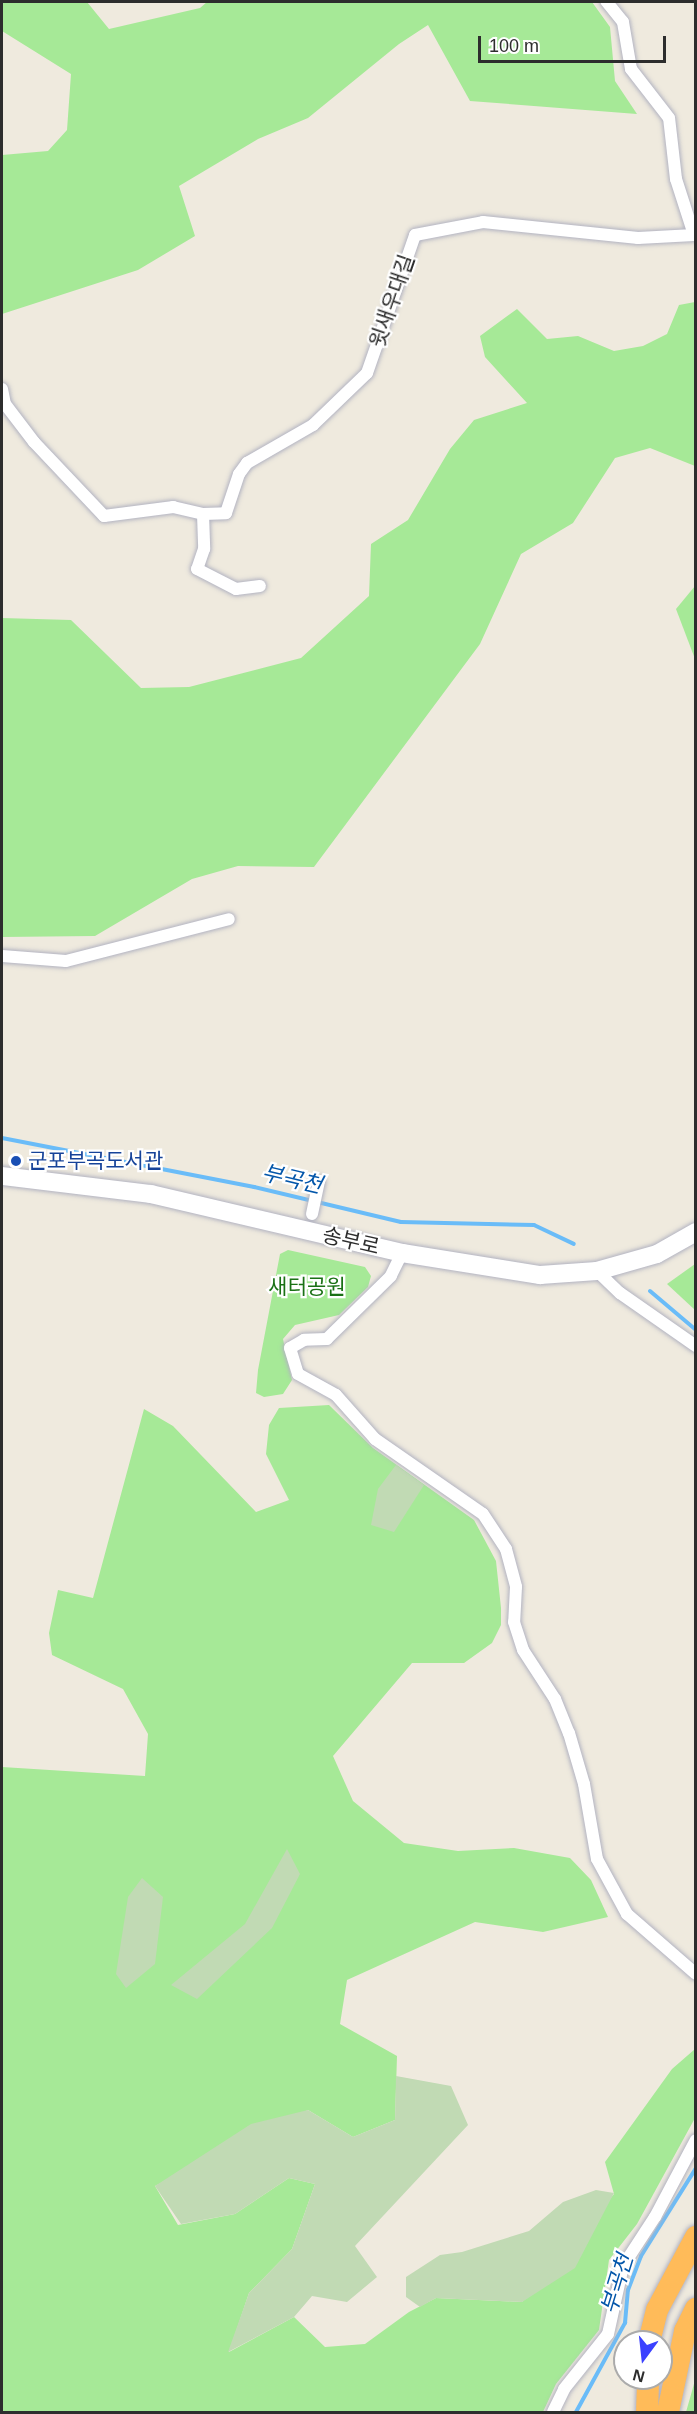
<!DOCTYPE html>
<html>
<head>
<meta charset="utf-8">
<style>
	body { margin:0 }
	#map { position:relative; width:697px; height:2414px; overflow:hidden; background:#efeade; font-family:Arial,"Noto Sans KR",sans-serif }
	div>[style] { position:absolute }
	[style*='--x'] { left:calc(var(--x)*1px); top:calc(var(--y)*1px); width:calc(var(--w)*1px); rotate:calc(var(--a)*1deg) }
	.green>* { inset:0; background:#a6e997 }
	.cemetery>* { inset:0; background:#c1dab4 }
	.stream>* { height:4px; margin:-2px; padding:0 2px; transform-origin:2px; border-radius:2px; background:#6abcf8 }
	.roads { filter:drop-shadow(0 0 2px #b2b3c1) drop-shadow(0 0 2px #b2b3c1) }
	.street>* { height:12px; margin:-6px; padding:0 6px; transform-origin:6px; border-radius:6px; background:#fff }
	.secondary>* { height:18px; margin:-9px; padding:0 9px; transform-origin:9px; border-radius:9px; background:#fff }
	.highway>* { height:22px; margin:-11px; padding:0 11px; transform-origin:11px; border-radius:11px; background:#ffbb59 }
	.dots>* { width:16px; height:16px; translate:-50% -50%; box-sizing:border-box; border:3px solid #fff; border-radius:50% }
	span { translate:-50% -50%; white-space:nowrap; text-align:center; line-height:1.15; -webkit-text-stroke:4.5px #fff; paint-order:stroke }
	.street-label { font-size:21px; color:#2d2d2d }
	.transit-label { font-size:21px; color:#164399 }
	.left { translate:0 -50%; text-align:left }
	.park-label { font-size:21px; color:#1a7115 }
	.water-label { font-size:22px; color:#0356aa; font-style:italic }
	.frame { position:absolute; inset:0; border:3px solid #2d2d2d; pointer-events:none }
	.north { position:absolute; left:613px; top:2330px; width:60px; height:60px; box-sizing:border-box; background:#fff; border:2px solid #ababab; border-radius:50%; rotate:195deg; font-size:16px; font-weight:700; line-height:24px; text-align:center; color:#2d2d2d }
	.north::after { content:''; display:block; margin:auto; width:21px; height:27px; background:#3b41ff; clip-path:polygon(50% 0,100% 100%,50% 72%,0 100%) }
	.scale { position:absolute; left:478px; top:36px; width:188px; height:27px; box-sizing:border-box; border:3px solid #2d2d2d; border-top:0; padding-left:8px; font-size:18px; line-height:21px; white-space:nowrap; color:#2d2d2d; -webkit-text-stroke:4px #fff; paint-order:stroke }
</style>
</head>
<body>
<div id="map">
	<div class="green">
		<i style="clip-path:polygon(2px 2px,87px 2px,109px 29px,200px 8px,207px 2px,592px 2px,610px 27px,615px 81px,637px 114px,470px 101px,428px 25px,399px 44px,308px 118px,258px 139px,179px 186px,195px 236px,138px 270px,2px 314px,2px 155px,48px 151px,67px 130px,71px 74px,2px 31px)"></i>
		<i style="clip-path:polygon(695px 302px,695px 466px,650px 448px,615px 458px,573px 523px,521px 554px,480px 644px,314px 867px,238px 866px,192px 879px,95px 936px,2px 937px,2px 618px,71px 620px,141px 688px,189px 687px,301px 658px,369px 596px,371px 544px,408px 520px,450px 449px,474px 420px,527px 403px,485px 357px,480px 336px,517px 309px,547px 339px,578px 336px,614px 351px,643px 346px,667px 334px,679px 305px)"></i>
		<i style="clip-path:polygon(695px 586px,696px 659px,695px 659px,676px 609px)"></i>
		<i style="clip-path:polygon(288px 1250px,365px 1267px,371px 1276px,368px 1287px,339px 1315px,295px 1325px,283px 1339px,292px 1380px,283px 1394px,264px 1397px,256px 1393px,258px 1370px,280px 1254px)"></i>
		<i style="clip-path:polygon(695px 1264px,695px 1310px,667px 1284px)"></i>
		<i style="clip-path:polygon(329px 1405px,373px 1448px,474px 1520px,496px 1561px,501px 1608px,501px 1625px,492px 1643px,464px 1663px,412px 1663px,333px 1756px,353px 1801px,404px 1843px,458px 1851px,514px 1848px,570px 1858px,591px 1880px,608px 1917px,543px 1932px,475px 1922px,347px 1980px,340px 2024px,397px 2056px,395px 2120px,353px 2137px,308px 2110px,155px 2186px,178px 2225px,235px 2214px,289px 2178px,315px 2184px,292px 2249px,249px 2293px,229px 2352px,294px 2317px,325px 2347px,365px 2344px,409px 2312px,436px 2298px,522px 2302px,614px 2194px,605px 2162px,672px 2069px,695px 2049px,695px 2118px,637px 2224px,609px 2260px,599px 2330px,556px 2384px,543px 2412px,2px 2412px,2px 1767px,145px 1776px,148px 1734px,123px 1689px,52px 1655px,49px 1633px,58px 1590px,93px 1598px,144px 1409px,173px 1426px,256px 1512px,289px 1500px,266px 1454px,269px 1425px,279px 1408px)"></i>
		<i style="clip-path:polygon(695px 2380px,695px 2412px,686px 2412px,692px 2391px)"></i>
	</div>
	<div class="cemetery">
		<i style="clip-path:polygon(396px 1465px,424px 1485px,394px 1532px,371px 1525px,378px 1489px)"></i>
		<i style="clip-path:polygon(287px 1849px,300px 1874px,272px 1928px,197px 1999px,171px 1985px,245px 1924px)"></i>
		<i style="clip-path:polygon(142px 1878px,163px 1897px,155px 1964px,126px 1988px,116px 1974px,128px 1897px)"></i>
		<i style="clip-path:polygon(396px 2076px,451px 2086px,468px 2125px,355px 2246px,377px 2277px,347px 2302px,312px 2296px,294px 2317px,228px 2352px,249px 2293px,292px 2249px,315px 2184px,289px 2178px,235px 2214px,181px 2224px,155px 2186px,251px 2124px,308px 2110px,353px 2137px,395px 2120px)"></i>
		<i style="clip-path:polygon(596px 2190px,614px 2193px,575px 2268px,522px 2302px,436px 2298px,420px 2307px,406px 2297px,406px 2277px,440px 2255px,462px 2252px,529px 2231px,563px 2202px)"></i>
	</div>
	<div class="stream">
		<i style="--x:2;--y:1138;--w:257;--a:11"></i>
		<i style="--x:254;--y:1187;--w:151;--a:13.4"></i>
		<i style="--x:401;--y:1222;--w:133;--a:1.3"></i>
		<i style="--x:534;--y:1225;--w:44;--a:25.4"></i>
		<i style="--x:650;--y:1291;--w:60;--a:40.3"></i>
		<i style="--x:576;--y:2412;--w:102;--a:-61.2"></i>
		<i style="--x:625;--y:2323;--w:33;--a:-85"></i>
		<i style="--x:628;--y:2290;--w:36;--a:-69"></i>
		<i style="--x:641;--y:2256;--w:104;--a:-58"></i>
	</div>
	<div class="roads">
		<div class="street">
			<i style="--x:2;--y:389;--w:15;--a:79"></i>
			<i style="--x:5;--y:404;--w:48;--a:52.7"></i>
			<i style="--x:34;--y:442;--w:102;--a:46.6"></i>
			<i style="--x:104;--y:516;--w:70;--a:-7.4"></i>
			<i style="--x:173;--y:507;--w:31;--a:13"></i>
			<i style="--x:203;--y:514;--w:23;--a:-2"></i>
			<i style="--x:226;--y:513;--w:41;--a:-71.6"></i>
			<i style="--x:239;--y:474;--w:14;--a:-54"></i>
			<i style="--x:247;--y:463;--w:76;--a:-29.9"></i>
			<i style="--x:313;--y:425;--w:75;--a:-43.9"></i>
			<i style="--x:367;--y:373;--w:146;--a:-70.8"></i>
			<i style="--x:415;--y:235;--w:69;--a:-10.8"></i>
			<i style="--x:483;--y:222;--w:156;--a:5.9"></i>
			<i style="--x:638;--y:238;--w:56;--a:-3.1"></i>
			<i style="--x:694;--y:235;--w:59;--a:-107.8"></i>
			<i style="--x:676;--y:179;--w:61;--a:-96.5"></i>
			<i style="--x:669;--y:118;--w:62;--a:-127.8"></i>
			<i style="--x:631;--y:69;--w:48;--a:-99.7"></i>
			<i style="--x:623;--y:22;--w:26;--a:-129"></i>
			<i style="--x:203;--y:514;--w:35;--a:88"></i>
			<i style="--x:204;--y:549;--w:21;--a:109"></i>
			<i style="--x:197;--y:569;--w:44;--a:27.1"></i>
			<i style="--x:236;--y:589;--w:24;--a:-7"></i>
			<i style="--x:2;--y:956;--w:64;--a:4.5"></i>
			<i style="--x:66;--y:961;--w:168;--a:-14.4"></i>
			<i style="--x:312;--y:1214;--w:33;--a:-78"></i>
			<i style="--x:402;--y:1253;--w:25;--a:116"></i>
			<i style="--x:391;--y:1276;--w:90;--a:135.5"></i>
			<i style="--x:327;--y:1339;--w:23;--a:178"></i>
			<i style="--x:304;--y:1340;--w:16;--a:150"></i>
			<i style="--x:290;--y:1348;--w:27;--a:73"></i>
			<i style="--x:298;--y:1374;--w:43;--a:28.9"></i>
			<i style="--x:336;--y:1395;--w:59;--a:48.4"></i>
			<i style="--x:375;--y:1439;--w:131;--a:34.8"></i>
			<i style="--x:483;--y:1514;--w:42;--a:56.7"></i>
			<i style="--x:506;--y:1549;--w:39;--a:75"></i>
			<i style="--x:516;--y:1587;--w:35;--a:93"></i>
			<i style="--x:514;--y:1622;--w:29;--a:72"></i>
			<i style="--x:523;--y:1650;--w:59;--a:56.9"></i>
			<i style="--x:555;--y:1699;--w:37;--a:68"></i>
			<i style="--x:569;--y:1733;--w:53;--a:73.6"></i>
			<i style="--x:584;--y:1784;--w:76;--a:80.2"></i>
			<i style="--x:597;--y:1859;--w:63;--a:61.4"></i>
			<i style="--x:627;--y:1914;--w:91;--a:41"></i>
			<i style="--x:597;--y:1271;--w:32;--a:44"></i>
			<i style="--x:620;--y:1293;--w:93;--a:34.9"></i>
			<i style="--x:553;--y:2412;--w:25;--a:-64"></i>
			<i style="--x:564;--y:2389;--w:70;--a:-51.3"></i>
			<i style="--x:608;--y:2334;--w:70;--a:-77.6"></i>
			<i style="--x:623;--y:2266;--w:59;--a:-56.9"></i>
			<i style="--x:655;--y:2217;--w:87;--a:-62"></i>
		</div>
		<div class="secondary">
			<i style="--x:2;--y:1176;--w:150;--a:6.9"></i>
			<i style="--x:151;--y:1194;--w:258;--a:13.2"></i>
			<i style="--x:402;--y:1253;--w:140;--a:9.1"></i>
			<i style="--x:540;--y:1275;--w:57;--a:-4"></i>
			<i style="--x:597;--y:1271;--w:62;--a:-15.8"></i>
			<i style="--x:657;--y:1254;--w:45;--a:-29.4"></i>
		</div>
		<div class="highway">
			<i style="--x:649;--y:2342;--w:33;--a:-76"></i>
			<i style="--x:657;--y:2310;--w:83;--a:-61.9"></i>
			<i style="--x:647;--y:2412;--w:34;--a:-88"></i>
			<i style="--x:668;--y:2412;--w:83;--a:-78.1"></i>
			<i style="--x:685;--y:2331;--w:25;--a:-64"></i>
		</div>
	</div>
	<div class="dots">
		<i style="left:16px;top:1161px;background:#1a4fb4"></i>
	</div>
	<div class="street-label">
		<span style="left:392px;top:301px;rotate:-71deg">윗새우대길</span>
		<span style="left:351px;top:1241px;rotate:13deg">송부로</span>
	</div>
	<div class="transit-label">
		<span class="left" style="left:28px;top:1161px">군포부곡도서관</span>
	</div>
	<div class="park-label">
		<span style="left:307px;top:1287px">새터공원</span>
	</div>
	<div class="water-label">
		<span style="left:292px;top:1179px;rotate:13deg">부곡천</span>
		<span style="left:617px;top:2284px;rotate:-73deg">부곡천</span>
	</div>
	<div class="frame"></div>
	<div class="north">N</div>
	<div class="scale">100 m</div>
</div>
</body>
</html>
